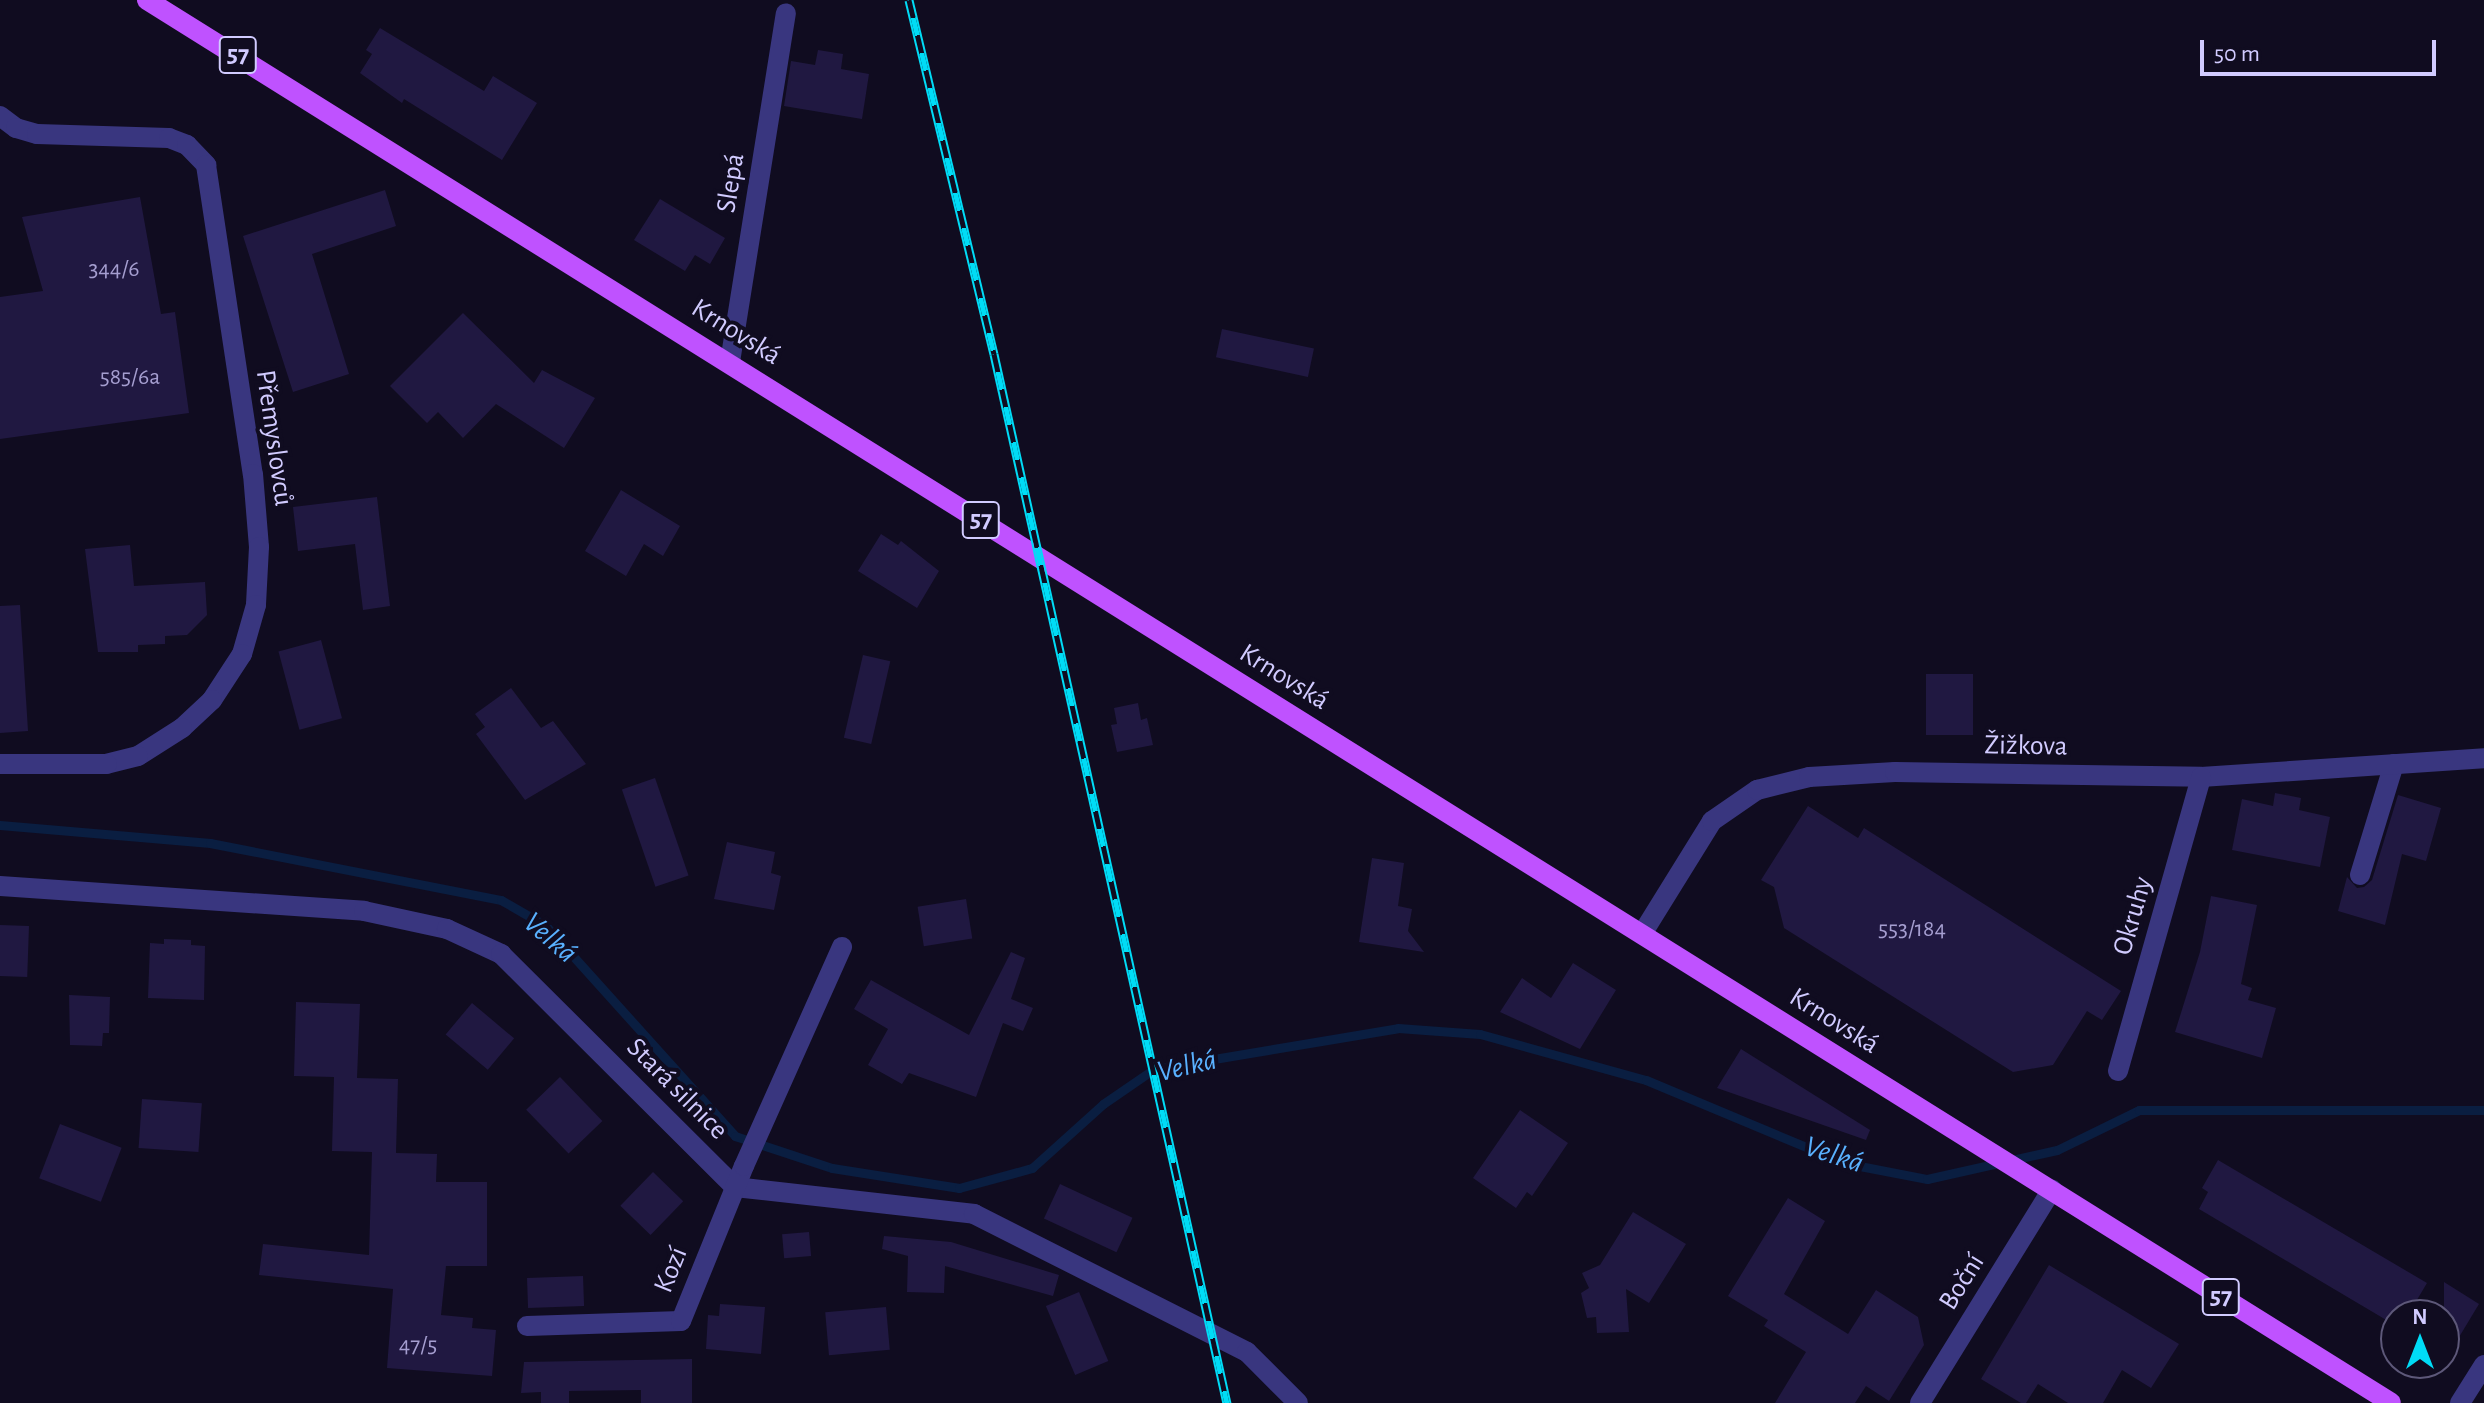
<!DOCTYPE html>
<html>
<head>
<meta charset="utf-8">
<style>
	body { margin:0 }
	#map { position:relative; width:2484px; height:1403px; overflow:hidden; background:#100c20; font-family:"Alegreya Sans",sans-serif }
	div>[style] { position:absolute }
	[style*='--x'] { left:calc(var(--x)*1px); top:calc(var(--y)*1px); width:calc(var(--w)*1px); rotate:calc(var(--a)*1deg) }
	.stream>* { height:9px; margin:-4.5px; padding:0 4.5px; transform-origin:4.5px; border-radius:4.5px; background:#0a1e41 }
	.building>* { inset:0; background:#201841; transform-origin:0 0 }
	.minor>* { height:20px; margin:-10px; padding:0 10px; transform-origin:10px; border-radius:10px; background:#39367f }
	.major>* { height:20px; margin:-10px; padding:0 10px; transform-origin:10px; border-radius:10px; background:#bf52ff }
	.rail>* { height:9px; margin-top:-4.5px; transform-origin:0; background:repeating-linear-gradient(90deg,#100c20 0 18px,#00dcf6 0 36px); box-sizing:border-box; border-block:2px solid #00dcf6 }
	span { translate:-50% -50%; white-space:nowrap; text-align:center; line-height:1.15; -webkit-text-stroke:8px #100c20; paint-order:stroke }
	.number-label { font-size:24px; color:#a59ed0 }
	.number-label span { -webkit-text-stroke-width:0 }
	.shield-label span { padding:2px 6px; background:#100c20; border:2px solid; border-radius:6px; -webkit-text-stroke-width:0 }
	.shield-label { font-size:26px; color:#d1cbff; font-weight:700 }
	.street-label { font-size:28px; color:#d1cbff }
	.water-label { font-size:30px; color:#59b1ff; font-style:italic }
	.north { position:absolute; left:2380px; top:1299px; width:80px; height:80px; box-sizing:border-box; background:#100c20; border:2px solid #5d5879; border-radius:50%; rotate:0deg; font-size:22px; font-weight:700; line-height:32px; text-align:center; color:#d1cbff }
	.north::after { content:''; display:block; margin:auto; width:28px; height:36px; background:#00dcf6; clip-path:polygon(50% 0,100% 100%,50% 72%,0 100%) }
	.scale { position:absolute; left:2200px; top:40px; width:236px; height:36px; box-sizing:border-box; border:4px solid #d1cbff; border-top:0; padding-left:10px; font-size:24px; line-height:28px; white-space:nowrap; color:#d1cbff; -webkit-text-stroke:6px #100c20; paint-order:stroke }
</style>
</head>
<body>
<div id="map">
	<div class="stream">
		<i style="--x:0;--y:825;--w:211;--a:4.9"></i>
		<i style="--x:210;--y:843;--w:297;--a:11.1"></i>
		<i style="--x:501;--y:900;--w:52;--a:30"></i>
		<i style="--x:546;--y:926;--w:283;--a:48"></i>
		<i style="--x:735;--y:1136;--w:102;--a:18.3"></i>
		<i style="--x:832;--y:1168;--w:129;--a:8.9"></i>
		<i style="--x:959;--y:1188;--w:76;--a:-15.3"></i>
		<i style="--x:1032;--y:1168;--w:96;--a:-42"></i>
		<i style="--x:1103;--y:1104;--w:62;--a:-34.5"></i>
		<i style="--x:1154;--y:1069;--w:247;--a:-9.5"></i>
		<i style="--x:1398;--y:1028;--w:82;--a:4.2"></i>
		<i style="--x:1480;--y:1034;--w:172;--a:15.5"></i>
		<i style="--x:1646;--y:1080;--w:215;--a:22.7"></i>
		<i style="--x:1844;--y:1163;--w:85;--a:10.9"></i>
		<i style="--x:1927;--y:1179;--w:133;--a:-12.6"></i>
		<i style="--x:2057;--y:1150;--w:91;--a:-26"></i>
		<i style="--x:2139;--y:1110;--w:345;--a:0"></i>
	</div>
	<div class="building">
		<i style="clip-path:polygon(380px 28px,484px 91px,493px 76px,537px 103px,502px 160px,404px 99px,402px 103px,360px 73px,372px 54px,366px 50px)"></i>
		<i style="clip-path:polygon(818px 50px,843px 54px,841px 69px,869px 74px,862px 119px,784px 106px,791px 61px,815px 65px)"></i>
		<i style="clip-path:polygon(385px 190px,396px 226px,312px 254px,349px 374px,293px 392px,243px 236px)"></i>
		<i style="clip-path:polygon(140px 197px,161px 314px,175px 312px,189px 413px,0 439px,0 297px,43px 291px,22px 217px)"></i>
		<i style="clip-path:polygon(660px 199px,725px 238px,710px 264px,695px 255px,685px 271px,634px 240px)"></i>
		<i style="clip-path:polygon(463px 313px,534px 383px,542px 370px,595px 398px,564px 448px,496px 404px,463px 438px,438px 412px,427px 423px,390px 386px)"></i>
		<i style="left:1222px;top:329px;width:94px;height:29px;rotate:12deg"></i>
		<i style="clip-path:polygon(621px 490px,680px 526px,663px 556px,644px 544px,626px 576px,585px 551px)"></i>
		<i style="clip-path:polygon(377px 497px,390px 606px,363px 610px,355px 544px,298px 551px,293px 507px)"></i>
		<i style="clip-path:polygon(881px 534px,898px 545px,901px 541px,939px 571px,917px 608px,858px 571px)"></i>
		<i style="clip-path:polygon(130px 545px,134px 586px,205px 582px,207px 615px,187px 635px,165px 636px,165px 644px,138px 645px,138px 652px,98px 652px,85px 549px)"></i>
		<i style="clip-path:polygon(20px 605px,28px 731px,0 733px,0 606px)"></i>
		<i style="left:321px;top:640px;width:81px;height:44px;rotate:75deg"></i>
		<i style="left:863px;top:655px;width:28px;height:85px;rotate:13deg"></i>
		<i style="left:1926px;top:674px;width:47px;height:61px"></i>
		<i style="clip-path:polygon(511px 688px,541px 728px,553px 721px,586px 764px,525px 800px,476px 734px,485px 727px,475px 714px)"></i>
		<i style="clip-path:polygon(1138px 703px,1141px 720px,1147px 718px,1153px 745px,1117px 752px,1111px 725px,1117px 724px,1114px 708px)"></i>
		<i style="left:655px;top:778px;width:103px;height:35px;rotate:71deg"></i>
		<i style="clip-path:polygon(2275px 793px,2301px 798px,2299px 810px,2330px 817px,2320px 867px,2232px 850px,2242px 799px,2273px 806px)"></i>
		<i style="clip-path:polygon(2398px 795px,2441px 808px,2426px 861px,2402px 854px,2385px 925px,2338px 911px,2347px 877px,2357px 888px,2364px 887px,2372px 880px)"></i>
		<i style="clip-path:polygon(1808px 806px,1858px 838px,1864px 828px,2121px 991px,2102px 1020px,2087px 1011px,2053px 1065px,2013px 1072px,1784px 928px,1774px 887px,1761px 880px)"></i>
		<i style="clip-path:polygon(727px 842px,775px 852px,771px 873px,781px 876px,774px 910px,714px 899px)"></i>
		<i style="clip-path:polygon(1372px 858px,1404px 863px,1398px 906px,1412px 909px,1408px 931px,1424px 952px,1359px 942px)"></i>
		<i style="clip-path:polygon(2211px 896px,2257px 905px,2241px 984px,2252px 988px,2248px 1000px,2276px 1008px,2262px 1058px,2175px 1032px,2200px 952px)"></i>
		<i style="left:966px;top:899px;width:40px;height:49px;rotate:81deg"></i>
		<i style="left:0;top:925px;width:29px;height:51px;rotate:2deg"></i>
		<i style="clip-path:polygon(164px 939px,191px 940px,191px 945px,205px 946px,204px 1000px,148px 998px,150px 943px,164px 944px)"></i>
		<i style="clip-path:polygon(1011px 952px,1025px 958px,1011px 999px,1033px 1008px,1023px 1031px,1003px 1023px,976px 1097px,909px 1073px,902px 1084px,868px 1065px,888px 1029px,854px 1009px,871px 980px,969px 1035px)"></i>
		<i style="clip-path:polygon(1573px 963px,1616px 990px,1580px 1049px,1500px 1012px,1522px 978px,1551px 998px)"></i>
		<i style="clip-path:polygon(69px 995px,110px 997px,109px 1033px,103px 1033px,102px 1046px,70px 1045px)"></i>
		<i style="clip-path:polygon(296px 1002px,360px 1004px,357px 1078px,398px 1079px,396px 1153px,437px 1154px,436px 1182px,487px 1182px,487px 1266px,446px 1266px,441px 1315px,473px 1318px,472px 1328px,496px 1330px,492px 1376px,387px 1368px,393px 1289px,259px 1275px,263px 1244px,369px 1255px,372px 1152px,332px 1151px,334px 1077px,294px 1076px)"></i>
		<i style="left:472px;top:1003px;width:55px;height:41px;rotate:40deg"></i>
		<i style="clip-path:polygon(1741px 1049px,1870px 1130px,1866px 1140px,1717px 1088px)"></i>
		<i style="left:560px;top:1077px;width:61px;height:47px;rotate:46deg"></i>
		<i style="left:142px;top:1099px;width:60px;height:49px;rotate:4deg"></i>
		<i style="clip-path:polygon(1520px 1110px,1568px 1143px,1532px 1196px,1527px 1192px,1516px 1208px,1473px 1178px)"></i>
		<i style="left:60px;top:1124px;width:66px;height:58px;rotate:21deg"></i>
		<i style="clip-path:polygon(2218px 1160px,2427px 1283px,2408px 1315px,2396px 1315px,2393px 1324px,2199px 1209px,2208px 1192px,2202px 1188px)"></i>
		<i style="left:653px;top:1172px;width:42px;height:47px;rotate:44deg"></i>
		<i style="left:1060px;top:1184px;width:80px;height:38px;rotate:25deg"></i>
		<i style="clip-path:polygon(1788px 1198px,1825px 1221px,1784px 1294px,1848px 1334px,1876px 1290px,1918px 1317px,1924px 1345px,1889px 1401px,1866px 1386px,1855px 1403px,1775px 1403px,1806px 1352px,1764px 1326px,1768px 1320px,1728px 1296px)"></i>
		<i style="clip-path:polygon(1633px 1212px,1686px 1244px,1649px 1303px,1626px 1289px,1629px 1332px,1597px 1333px,1596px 1317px,1587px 1318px,1581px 1293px,1589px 1288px,1582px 1273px,1600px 1265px)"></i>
		<i style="left:809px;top:1232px;width:24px;height:27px;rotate:85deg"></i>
		<i style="clip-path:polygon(884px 1236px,951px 1242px,1059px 1275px,1053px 1296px,945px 1266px,944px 1293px,907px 1292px,908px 1256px,882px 1249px)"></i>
		<i style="clip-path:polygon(2049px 1265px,2179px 1344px,2151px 1388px,2122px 1370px,2103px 1403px,2068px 1403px,2038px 1384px,2026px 1403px,2021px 1403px,1981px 1379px)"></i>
		<i style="left:583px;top:1276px;width:30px;height:56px;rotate:88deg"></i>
		<i style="clip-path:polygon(2444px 1282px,2479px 1304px,2444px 1362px)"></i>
		<i style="left:1079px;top:1292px;width:75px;height:36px;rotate:67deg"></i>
		<i style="clip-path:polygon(720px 1304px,765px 1307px,761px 1354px,706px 1349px,708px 1315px,719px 1316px)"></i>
		<i style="left:886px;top:1307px;width:43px;height:61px;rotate:85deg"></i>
		<i style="clip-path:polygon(692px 1359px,692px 1403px,641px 1403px,641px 1390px,569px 1391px,569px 1403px,541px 1403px,541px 1392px,521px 1393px,524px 1362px)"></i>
	</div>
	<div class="minor">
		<i style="--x:0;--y:116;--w:20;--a:37"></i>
		<i style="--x:16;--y:128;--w:22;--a:16"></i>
		<i style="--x:37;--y:134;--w:132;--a:1.7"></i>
		<i style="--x:169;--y:138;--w:19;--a:21"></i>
		<i style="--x:187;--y:145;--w:28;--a:46"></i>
		<i style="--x:206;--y:165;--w:313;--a:81.4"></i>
		<i style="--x:253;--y:474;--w:73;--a:85.3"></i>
		<i style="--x:259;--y:547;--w:58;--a:93"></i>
		<i style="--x:256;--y:605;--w:51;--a:105.9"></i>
		<i style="--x:242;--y:654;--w:55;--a:123.1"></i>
		<i style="--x:212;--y:700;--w:41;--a:137"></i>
		<i style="--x:182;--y:728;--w:52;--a:147.5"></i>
		<i style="--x:138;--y:756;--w:32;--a:166"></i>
		<i style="--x:107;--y:764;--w:107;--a:180"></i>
		<i style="--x:730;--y:362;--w:353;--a:-80.9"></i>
		<i style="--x:2360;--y:875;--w:116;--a:-73"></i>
		<i style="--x:0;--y:886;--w:365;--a:3.9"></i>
		<i style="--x:364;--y:911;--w:85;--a:12.2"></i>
		<i style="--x:447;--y:929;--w:60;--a:24.8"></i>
		<i style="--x:501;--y:954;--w:330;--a:44.9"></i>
		<i style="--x:735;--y:1187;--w:241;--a:6.4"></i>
		<i style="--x:974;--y:1214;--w:306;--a:26.8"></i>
		<i style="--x:1247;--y:1352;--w:72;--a:45"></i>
		<i style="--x:1642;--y:934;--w:133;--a:-58.2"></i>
		<i style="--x:1712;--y:821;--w:55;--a:-34.6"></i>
		<i style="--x:1757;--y:790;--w:54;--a:-14"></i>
		<i style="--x:1809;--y:777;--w:86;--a:-3.3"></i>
		<i style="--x:1895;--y:772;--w:306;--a:0.9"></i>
		<i style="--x:2201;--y:777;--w:284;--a:-3.8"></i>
		<i style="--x:2118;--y:1071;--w:305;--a:-74.2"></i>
		<i style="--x:527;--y:1326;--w:154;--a:-1.9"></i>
		<i style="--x:681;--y:1321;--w:167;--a:-67.9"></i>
		<i style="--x:744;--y:1166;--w:240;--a:-65.9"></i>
		<i style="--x:1920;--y:1403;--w:251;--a:-58.3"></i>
		<i style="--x:2460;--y:1403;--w:45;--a:-57.7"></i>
	</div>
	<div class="major">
		<i style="--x:147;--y:0;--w:2646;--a:32.01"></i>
	</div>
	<div class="rail">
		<i style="--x:909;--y:0;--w:364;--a:76.5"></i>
		<i style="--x:994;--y:354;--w:1075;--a:77.48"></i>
	</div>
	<div class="number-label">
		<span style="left:114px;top:270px">344/6</span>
		<span style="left:130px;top:378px">585/6a</span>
		<span style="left:1912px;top:930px">553/184</span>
		<span style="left:418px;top:1346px">47/5</span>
	</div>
	<div class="shield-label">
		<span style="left:238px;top:55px">57</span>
		<span style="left:981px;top:520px">57</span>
		<span style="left:2221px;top:1297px">57</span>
	</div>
	<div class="street-label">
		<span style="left:731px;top:183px;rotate:-81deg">Slepá</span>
		<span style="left:736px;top:332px;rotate:32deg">Krnovská</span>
		<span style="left:274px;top:438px;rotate:82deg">Přemyslovců</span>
		<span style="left:1284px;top:677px;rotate:32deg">Krnovská</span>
		<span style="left:2026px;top:746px;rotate:1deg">Žižkova</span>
		<span style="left:2133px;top:916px;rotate:-74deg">Okruhy</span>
		<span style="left:1834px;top:1021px;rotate:32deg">Krnovská</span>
		<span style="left:677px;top:1089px;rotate:45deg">Stará silnice</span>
		<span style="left:671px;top:1270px;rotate:-68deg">Kozí</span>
		<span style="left:1962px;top:1282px;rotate:-58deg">Boční</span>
	</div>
	<div class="water-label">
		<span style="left:550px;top:938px;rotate:41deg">Velká</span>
		<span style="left:1187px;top:1066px;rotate:-13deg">Velká</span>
		<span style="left:1834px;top:1155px;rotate:18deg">Velká</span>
	</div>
	<div class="north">N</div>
	<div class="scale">50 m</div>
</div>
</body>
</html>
